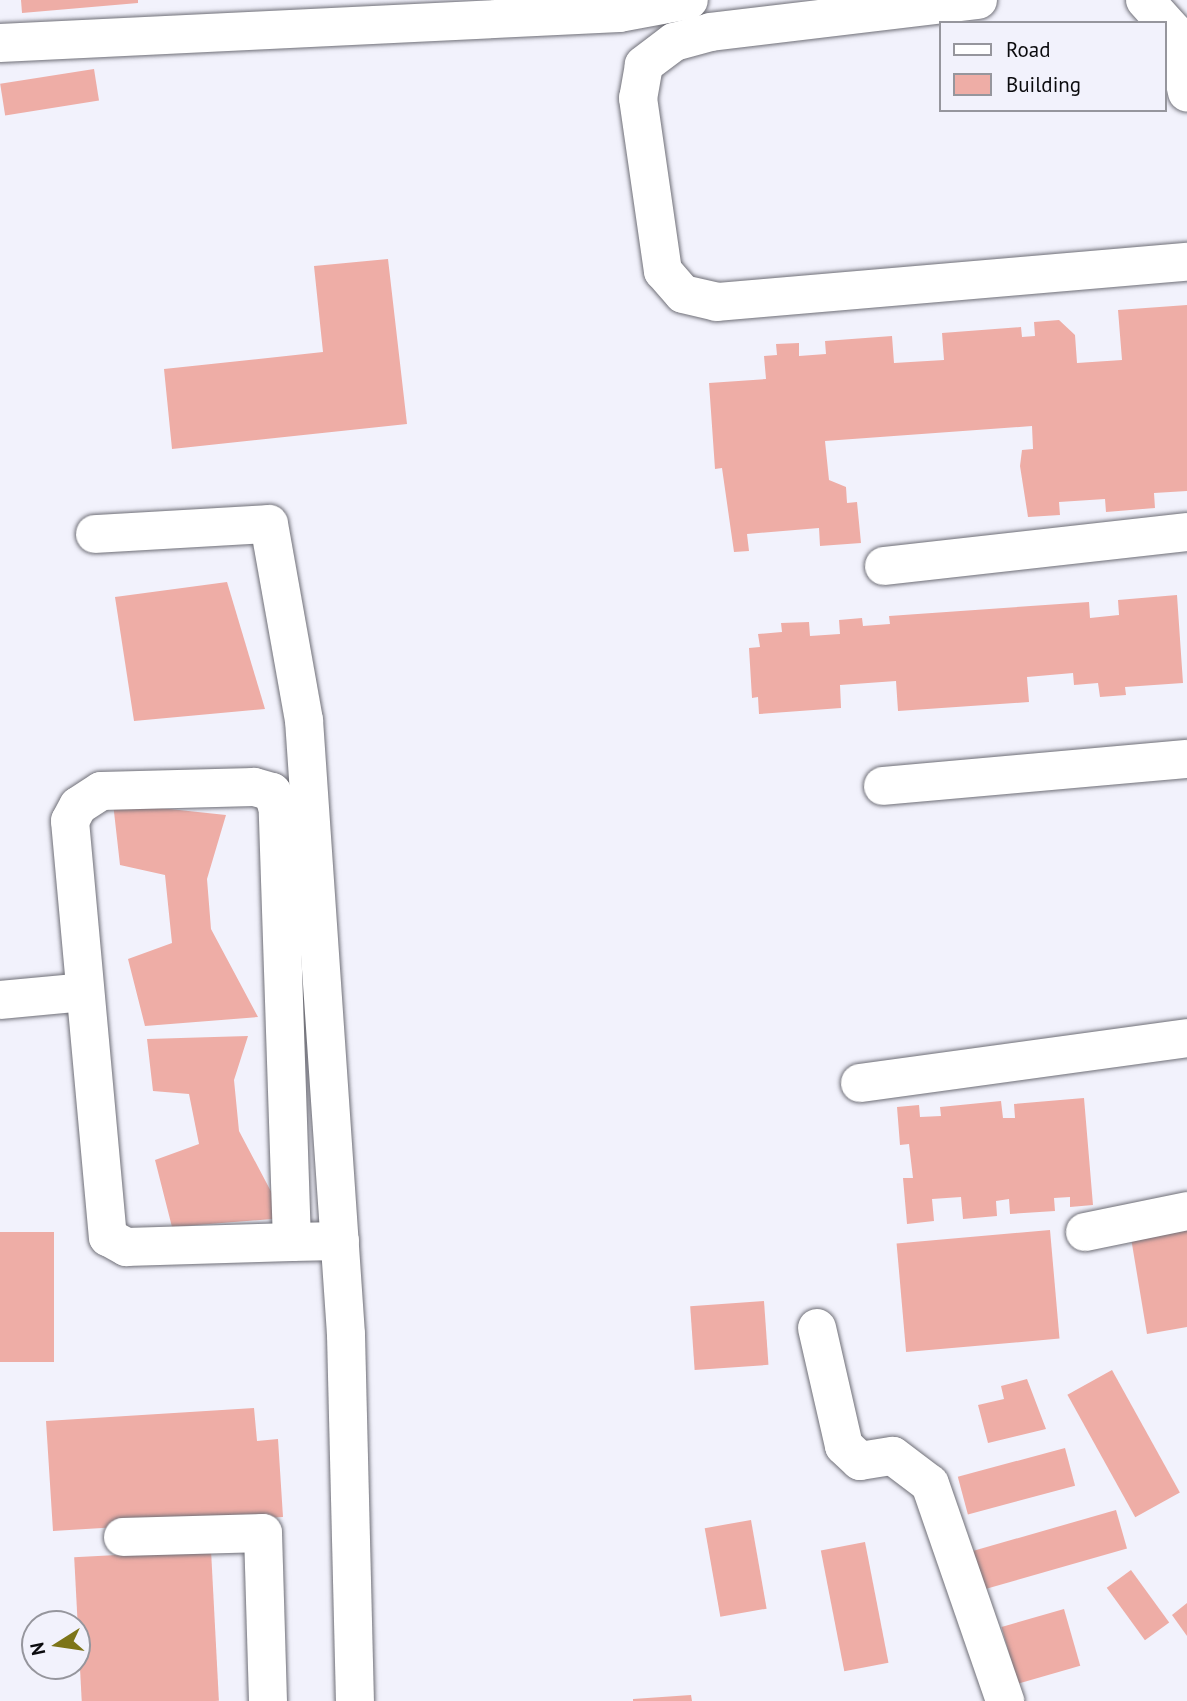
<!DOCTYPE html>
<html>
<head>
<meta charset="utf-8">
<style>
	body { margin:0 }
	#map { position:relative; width:1187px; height:1701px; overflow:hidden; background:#f2f2fc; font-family:"PT Sans",sans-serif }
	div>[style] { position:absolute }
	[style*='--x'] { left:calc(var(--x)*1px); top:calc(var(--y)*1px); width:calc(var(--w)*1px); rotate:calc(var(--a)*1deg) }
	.building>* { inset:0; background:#eeada6; transform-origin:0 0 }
	.roads { filter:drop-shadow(0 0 2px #6f6f77) drop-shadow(0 0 2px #6f6f77) }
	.minor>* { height:38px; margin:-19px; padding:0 19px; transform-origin:19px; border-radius:19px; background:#fff }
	span { translate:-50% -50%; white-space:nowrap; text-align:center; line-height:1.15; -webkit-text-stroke:6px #f2f2fc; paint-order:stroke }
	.legend { position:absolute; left:939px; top:21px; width:228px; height:91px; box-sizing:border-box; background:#f2f2fc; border:2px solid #96969d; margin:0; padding:9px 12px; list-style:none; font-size:21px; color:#0b0b0e }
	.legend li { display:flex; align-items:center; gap:14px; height:35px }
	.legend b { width:35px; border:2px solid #96969d }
	.north { position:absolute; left:21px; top:1610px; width:70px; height:70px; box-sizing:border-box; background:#f2f2fc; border:2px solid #96969d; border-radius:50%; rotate:258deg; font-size:19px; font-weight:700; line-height:28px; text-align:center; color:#0b0b0e }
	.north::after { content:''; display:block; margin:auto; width:24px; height:32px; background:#7d7519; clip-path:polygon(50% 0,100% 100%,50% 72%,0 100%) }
</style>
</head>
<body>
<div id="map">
	<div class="building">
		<i style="clip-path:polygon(21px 0,138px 0,138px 3px,22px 13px)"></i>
		<i style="left:94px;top:69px;width:32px;height:95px;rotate:81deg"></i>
		<i style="clip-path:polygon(388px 259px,407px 424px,172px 449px,164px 369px,323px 352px,314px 266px)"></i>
		<i style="clip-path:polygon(1187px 305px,1187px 491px,1154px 493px,1155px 508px,1106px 512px,1105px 499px,1059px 502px,1060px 515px,1028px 517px,1020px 466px,1022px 450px,1033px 449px,1032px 426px,825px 441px,829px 480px,846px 487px,847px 503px,857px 502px,861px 543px,820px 546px,819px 528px,747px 534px,749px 551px,734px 552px,722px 468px,715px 469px,709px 383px,766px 379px,764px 356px,777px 355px,776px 344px,799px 343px,799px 356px,826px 354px,825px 341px,892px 336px,894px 363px,944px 360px,942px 333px,1021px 327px,1022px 337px,1035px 336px,1034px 322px,1059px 320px,1075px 335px,1077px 363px,1122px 360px,1118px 310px)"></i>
		<i style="clip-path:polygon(227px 582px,265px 709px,134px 721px,115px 597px)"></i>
		<i style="clip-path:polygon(1177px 595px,1183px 683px,1125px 687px,1126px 695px,1100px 697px,1098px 683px,1074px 685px,1073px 673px,1027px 677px,1029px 702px,898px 711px,896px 681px,840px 685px,841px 708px,759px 714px,758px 697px,752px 698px,749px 648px,760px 647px,758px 634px,782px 632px,781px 623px,809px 622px,810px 636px,840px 634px,839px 620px,862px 618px,863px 626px,890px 624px,889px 616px,1089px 602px,1090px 618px,1119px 615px,1118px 600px)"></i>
		<i style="clip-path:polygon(113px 803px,226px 815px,207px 879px,211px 929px,258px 1017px,145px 1026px,128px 959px,172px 943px,165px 875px,120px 865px)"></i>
		<i style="clip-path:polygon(248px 1036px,234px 1080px,239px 1131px,285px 1218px,172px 1227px,155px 1160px,199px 1144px,189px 1094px,153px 1091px,147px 1039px)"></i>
		<i style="clip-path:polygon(1084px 1098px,1093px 1205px,1070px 1207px,1070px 1197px,1054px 1198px,1055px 1211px,1010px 1214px,1009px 1199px,996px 1201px,997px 1216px,963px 1219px,961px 1197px,932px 1199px,934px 1221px,907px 1224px,903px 1178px,913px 1178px,909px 1144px,900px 1145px,897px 1107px,919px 1105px,920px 1117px,941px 1116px,940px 1107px,1001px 1101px,1003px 1118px,1015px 1118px,1014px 1104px)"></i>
		<i style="clip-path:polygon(1187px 1223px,1187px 1327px,1147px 1334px,1130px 1232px)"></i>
		<i style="left:1050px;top:1230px;width:109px;height:154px;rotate:85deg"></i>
		<i style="left:0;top:1232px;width:54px;height:130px"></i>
		<i style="left:764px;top:1301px;width:64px;height:74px;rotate:86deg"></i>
		<i style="left:1112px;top:1370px;width:140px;height:51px;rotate:61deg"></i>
		<i style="clip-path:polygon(1027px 1379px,1046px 1429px,988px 1443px,978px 1405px,1004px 1399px,1001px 1386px)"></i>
		<i style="clip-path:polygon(254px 1408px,257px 1441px,278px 1439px,283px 1517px,53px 1531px,46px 1421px)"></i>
		<i style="left:1065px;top:1448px;width:39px;height:111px;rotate:75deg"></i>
		<i style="left:1116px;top:1510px;width:40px;height:149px;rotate:74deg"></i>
		<i style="left:751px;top:1520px;width:90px;height:47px;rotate:80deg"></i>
		<i style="left:865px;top:1542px;width:123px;height:45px;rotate:79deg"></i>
		<i style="left:211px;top:1550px;width:151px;height:137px;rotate:87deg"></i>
		<i style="left:1131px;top:1570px;width:65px;height:30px;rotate:54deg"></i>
		<i style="clip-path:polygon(1187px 1603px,1187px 1636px,1172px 1615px)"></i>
		<i style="left:1064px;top:1609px;width:59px;height:65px;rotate:74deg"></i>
		<i style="clip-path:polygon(691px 1695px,692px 1701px,633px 1701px,633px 1699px)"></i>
	</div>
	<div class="roads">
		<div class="minor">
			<i style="--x:978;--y:0;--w:269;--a:173.2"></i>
			<i style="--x:711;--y:32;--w:38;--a:165"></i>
			<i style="--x:674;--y:42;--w:38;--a:143"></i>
			<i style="--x:644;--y:65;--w:34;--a:100"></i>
			<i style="--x:638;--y:98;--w:175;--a:81.8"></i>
			<i style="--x:663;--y:271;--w:30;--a:49"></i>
			<i style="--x:683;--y:294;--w:35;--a:13"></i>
			<i style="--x:717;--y:302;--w:472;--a:-4.9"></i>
			<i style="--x:1145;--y:0;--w:42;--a:47.9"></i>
			<i style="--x:1173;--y:31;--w:63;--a:77.1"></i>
			<i style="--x:0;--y:43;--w:620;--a:-2.77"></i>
			<i style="--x:619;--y:13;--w:71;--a:-10.5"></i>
			<i style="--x:95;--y:534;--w:174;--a:-3.3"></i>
			<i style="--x:269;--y:524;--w:199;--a:79.9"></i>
			<i style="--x:304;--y:720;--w:616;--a:86.09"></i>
			<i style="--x:346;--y:1335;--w:366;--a:88.6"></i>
			<i style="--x:884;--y:566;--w:305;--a:-6.4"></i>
			<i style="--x:883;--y:786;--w:305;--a:-5.1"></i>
			<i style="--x:0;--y:1000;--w:84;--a:-5.4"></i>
			<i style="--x:860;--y:1083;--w:330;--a:-7.8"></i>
			<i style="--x:1085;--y:1232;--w:104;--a:-11.6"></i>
			<i style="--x:292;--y:1242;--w:433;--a:-91.9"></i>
			<i style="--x:278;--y:809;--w:18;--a:-109"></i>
			<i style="--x:272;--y:792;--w:19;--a:-164"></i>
			<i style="--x:254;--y:787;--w:153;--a:178.5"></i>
			<i style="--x:101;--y:791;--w:27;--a:147"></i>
			<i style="--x:78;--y:806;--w:17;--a:118"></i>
			<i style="--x:70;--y:821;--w:418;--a:84.8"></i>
			<i style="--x:108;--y:1237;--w:21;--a:29"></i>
			<i style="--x:126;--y:1247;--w:166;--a:-1.7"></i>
			<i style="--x:292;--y:1242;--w:48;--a:-1.2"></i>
			<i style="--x:817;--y:1328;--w:121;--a:77.1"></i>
			<i style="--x:844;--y:1446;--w:22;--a:43"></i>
			<i style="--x:860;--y:1461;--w:33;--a:-9"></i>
			<i style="--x:893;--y:1456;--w:46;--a:37.1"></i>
			<i style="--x:930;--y:1484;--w:230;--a:70.9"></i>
			<i style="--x:123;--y:1537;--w:140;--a:-1.6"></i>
			<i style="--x:263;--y:1533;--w:168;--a:88.3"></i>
		</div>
	</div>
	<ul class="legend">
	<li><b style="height:9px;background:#fff"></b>Road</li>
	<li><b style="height:19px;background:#eeada6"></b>Building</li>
	</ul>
	<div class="north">N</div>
</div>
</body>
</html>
